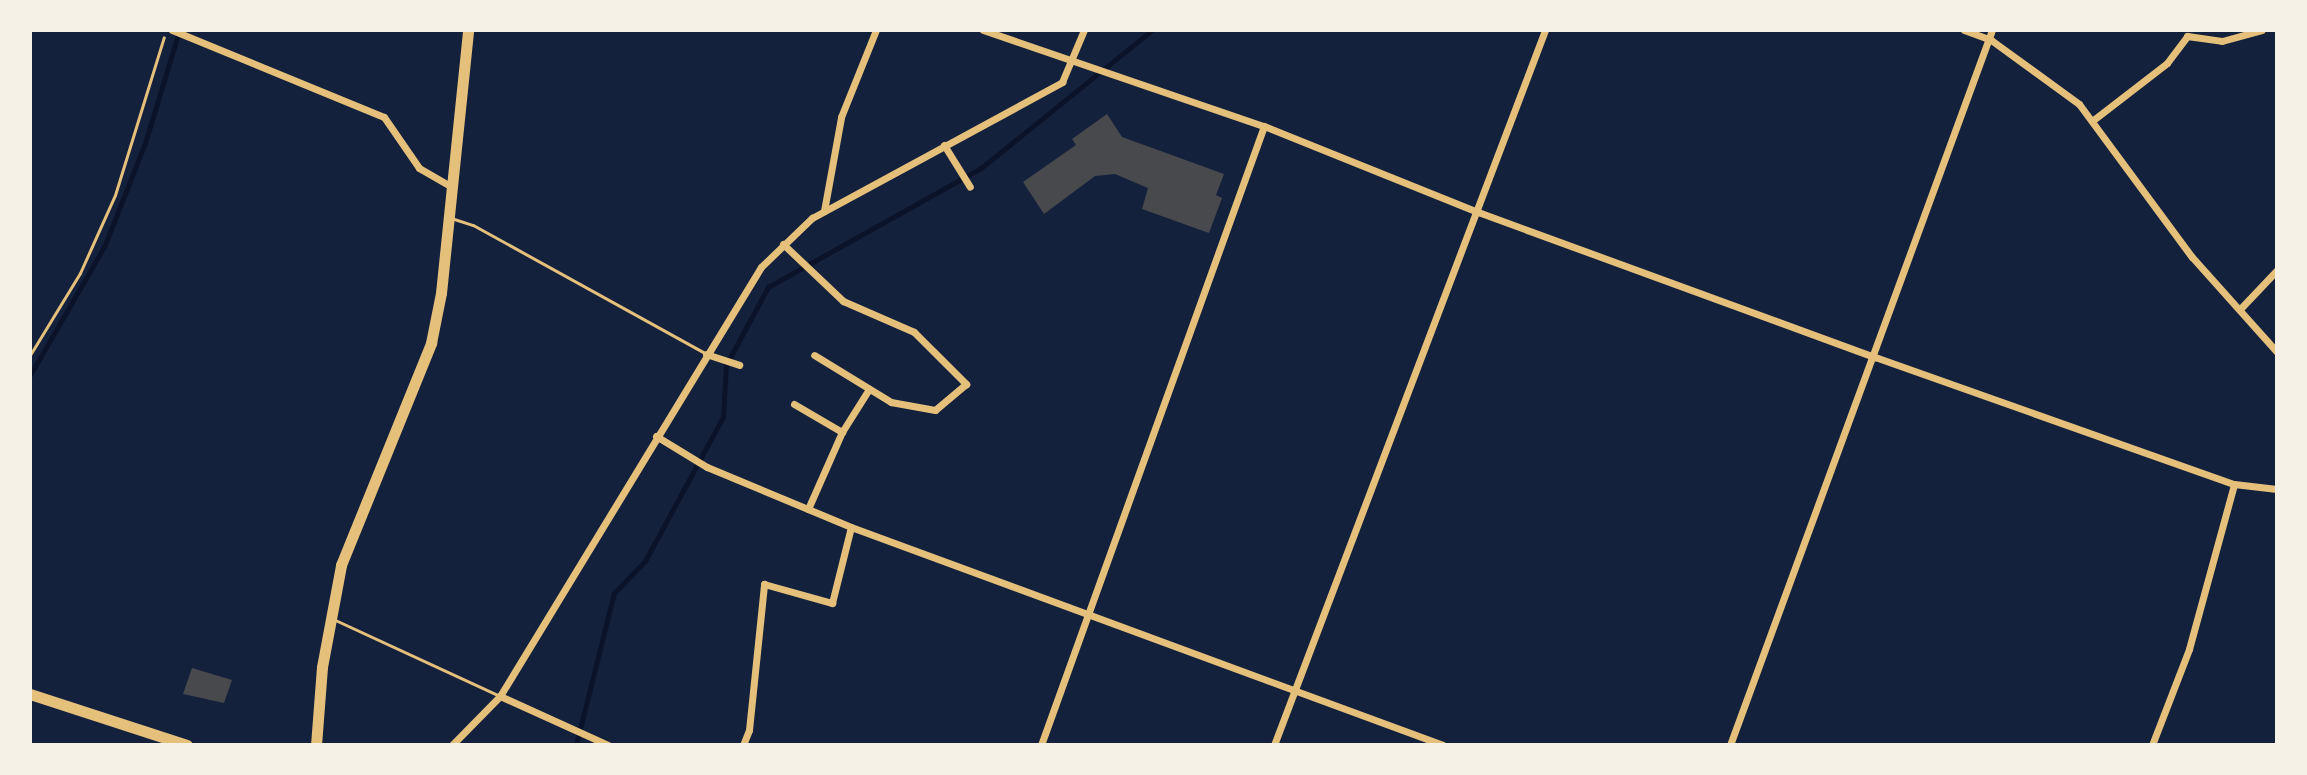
<!DOCTYPE html>
<html>
<head>
<meta charset="utf-8">
<style>
	body { margin:0 }
	#map { position:relative; width:2307px; height:775px; overflow:hidden; background:#14213d; font-family:"Source Sans 3",sans-serif }
	div>[style] { position:absolute }
	[style*='--x'] { left:calc(var(--x)*1px); top:calc(var(--y)*1px); width:calc(var(--w)*1px); rotate:calc(var(--a)*1deg) }
	.stream>* { height:5px; margin:-2.5px; padding:0 2.5px; transform-origin:2.5px; border-radius:2.5px; background:#0b132b }
	.building>* { inset:0; background:#48494c }
	.path>* { height:3px; margin:-1.5px; padding:0 1.5px; transform-origin:1.5px; border-radius:1.5px; background:#e5c07b }
	.service>* { height:3px; margin:-1.5px; padding:0 1.5px; transform-origin:1.5px; border-radius:1.5px; background:#e5c07b }
	.minor>* { height:7px; margin:-3.5px; padding:0 3.5px; transform-origin:3.5px; border-radius:3.5px; background:#e5c07b }
	.primary>* { height:11px; margin:-5.5px; padding:0 5.5px; transform-origin:5.5px; border-radius:5.5px; background:#e5c07b }
	.trunk>* { height:11px; margin:-5.5px; padding:0 5.5px; transform-origin:5.5px; border-radius:5.5px; background:#e5c07b }
	span { translate:-50% -50%; white-space:nowrap; text-align:center; line-height:1.15; -webkit-text-stroke:6px #f6f1e7; paint-order:stroke }
	.frame { position:absolute; inset:0; border:32px solid #f6f1e7; pointer-events:none }
</style>
</head>
<body>
<div id="map">
	<div class="stream">
		<i style="--x:30;--y:375;--w:148;--a:-60"></i>
		<i style="--x:104;--y:247;--w:112;--a:-68.5"></i>
		<i style="--x:145;--y:143;--w:117;--a:-73.1"></i>
		<i style="--x:576;--y:745;--w:157;--a:-76"></i>
		<i style="--x:614;--y:593;--w:45;--a:-45.9"></i>
		<i style="--x:645;--y:561;--w:164;--a:-61.6"></i>
		<i style="--x:723;--y:417;--w:52;--a:-86.7"></i>
		<i style="--x:726;--y:365;--w:89;--a:-61.7"></i>
		<i style="--x:768;--y:287;--w:244;--a:-29.2"></i>
		<i style="--x:981;--y:168;--w:220;--a:-38.9"></i>
	</div>
	<div class="building">
		<i style="clip-path:polygon(1107px 114px,1122px 137px,1224px 174px,1216px 195px,1222px 198px,1209px 233px,1142px 209px,1148px 188px,1115px 174px,1095px 176px,1044px 214px,1023px 182px,1076px 145px,1072px 139px)"></i>
		<i style="clip-path:polygon(192px 668px,232px 680px,224px 703px,183px 694px)"></i>
	</div>
	<div class="path">
		<i style="--x:30;--y:355;--w:96;--a:-58.6"></i>
		<i style="--x:80;--y:273;--w:85;--a:-65.8"></i>
		<i style="--x:115;--y:195;--w:165;--a:-72.8"></i>
	</div>
	<div class="service">
		<i style="--x:451;--y:218;--w:23;--a:18"></i>
		<i style="--x:473;--y:225;--w:265;--a:28.9"></i>
		<i style="--x:333;--y:619;--w:184;--a:24.8"></i>
	</div>
	<div class="minor">
		<i style="--x:172;--y:30;--w:229;--a:22.3"></i>
		<i style="--x:384;--y:117;--w:62;--a:55.5"></i>
		<i style="--x:419;--y:168;--w:36;--a:30"></i>
		<i style="--x:983;--y:30;--w:297;--a:18.9"></i>
		<i style="--x:1264;--y:126;--w:231;--a:21.9"></i>
		<i style="--x:1478;--y:212;--w:423;--a:20.1"></i>
		<i style="--x:1875;--y:357;--w:381;--a:19.5"></i>
		<i style="--x:2234;--y:484;--w:43;--a:6.6"></i>
		<i style="--x:1964;--y:30;--w:29;--a:20"></i>
		<i style="--x:1991;--y:40;--w:109;--a:36"></i>
		<i style="--x:2079;--y:104;--w:190;--a:53.6"></i>
		<i style="--x:2192;--y:257;--w:127;--a:48.2"></i>
		<i style="--x:2092;--y:121;--w:95;--a:-37.7"></i>
		<i style="--x:2167;--y:63;--w:34;--a:-53"></i>
		<i style="--x:2187;--y:36;--w:35;--a:8"></i>
		<i style="--x:2222;--y:41;--w:41;--a:-15.4"></i>
		<i style="--x:944;--y:145;--w:49;--a:58.2"></i>
		<i style="--x:824;--y:211;--w:96;--a:-79.7"></i>
		<i style="--x:841;--y:117;--w:94;--a:-68.1"></i>
		<i style="--x:783;--y:244;--w:83;--a:43.5"></i>
		<i style="--x:843;--y:301;--w:77;--a:23.6"></i>
		<i style="--x:914;--y:332;--w:74;--a:45"></i>
		<i style="--x:966;--y:384;--w:40;--a:140"></i>
		<i style="--x:935;--y:410;--w:45;--a:-169.7"></i>
		<i style="--x:891;--y:402;--w:90;--a:-148.6"></i>
		<i style="--x:2241;--y:308;--w:52;--a:-46.5"></i>
		<i style="--x:706;--y:354;--w:35;--a:18"></i>
		<i style="--x:794;--y:404;--w:56;--a:30.3"></i>
		<i style="--x:656;--y:436;--w:60;--a:31.3"></i>
		<i style="--x:707;--y:467;--w:156;--a:22.6"></i>
		<i style="--x:851;--y:527;--w:631;--a:20.22"></i>
		<i style="--x:808;--y:509;--w:84;--a:-66.2"></i>
		<i style="--x:842;--y:432;--w:51;--a:-57.9"></i>
		<i style="--x:500;--y:696;--w:119;--a:24.4"></i>
		<i style="--x:452;--y:745;--w:69;--a:-45.6"></i>
		<i style="--x:500;--y:696;--w:502;--a:-58.68"></i>
		<i style="--x:761;--y:267;--w:71;--a:-43.9"></i>
		<i style="--x:812;--y:218;--w:285;--a:-28.5"></i>
		<i style="--x:1062;--y:82;--w:56;--a:-67.1"></i>
		<i style="--x:743;--y:745;--w:16;--a:-68"></i>
		<i style="--x:749;--y:730;--w:147;--a:-84.1"></i>
		<i style="--x:764;--y:584;--w:71;--a:15.6"></i>
		<i style="--x:832;--y:603;--w:78;--a:-76"></i>
		<i style="--x:1041;--y:745;--w:658;--a:-70.19"></i>
		<i style="--x:1274;--y:745;--w:765;--a:-69.24"></i>
		<i style="--x:1730;--y:745;--w:761;--a:-69.88"></i>
		<i style="--x:2152;--y:745;--w:103;--a:-68.9"></i>
		<i style="--x:2189;--y:649;--w:171;--a:-74.7"></i>
	</div>
	<div class="primary">
		<i style="--x:316;--y:745;--w:78;--a:-85.6"></i>
		<i style="--x:322;--y:667;--w:104;--a:-79.4"></i>
		<i style="--x:341;--y:565;--w:240;--a:-67.9"></i>
		<i style="--x:431;--y:343;--w:51;--a:-78.7"></i>
		<i style="--x:441;--y:293;--w:264;--a:-84.1"></i>
	</div>
	<div class="trunk">
		<i style="--x:30;--y:694;--w:165;--a:18"></i>
	</div>
	<div class="frame"></div>
</div>
</body>
</html>
